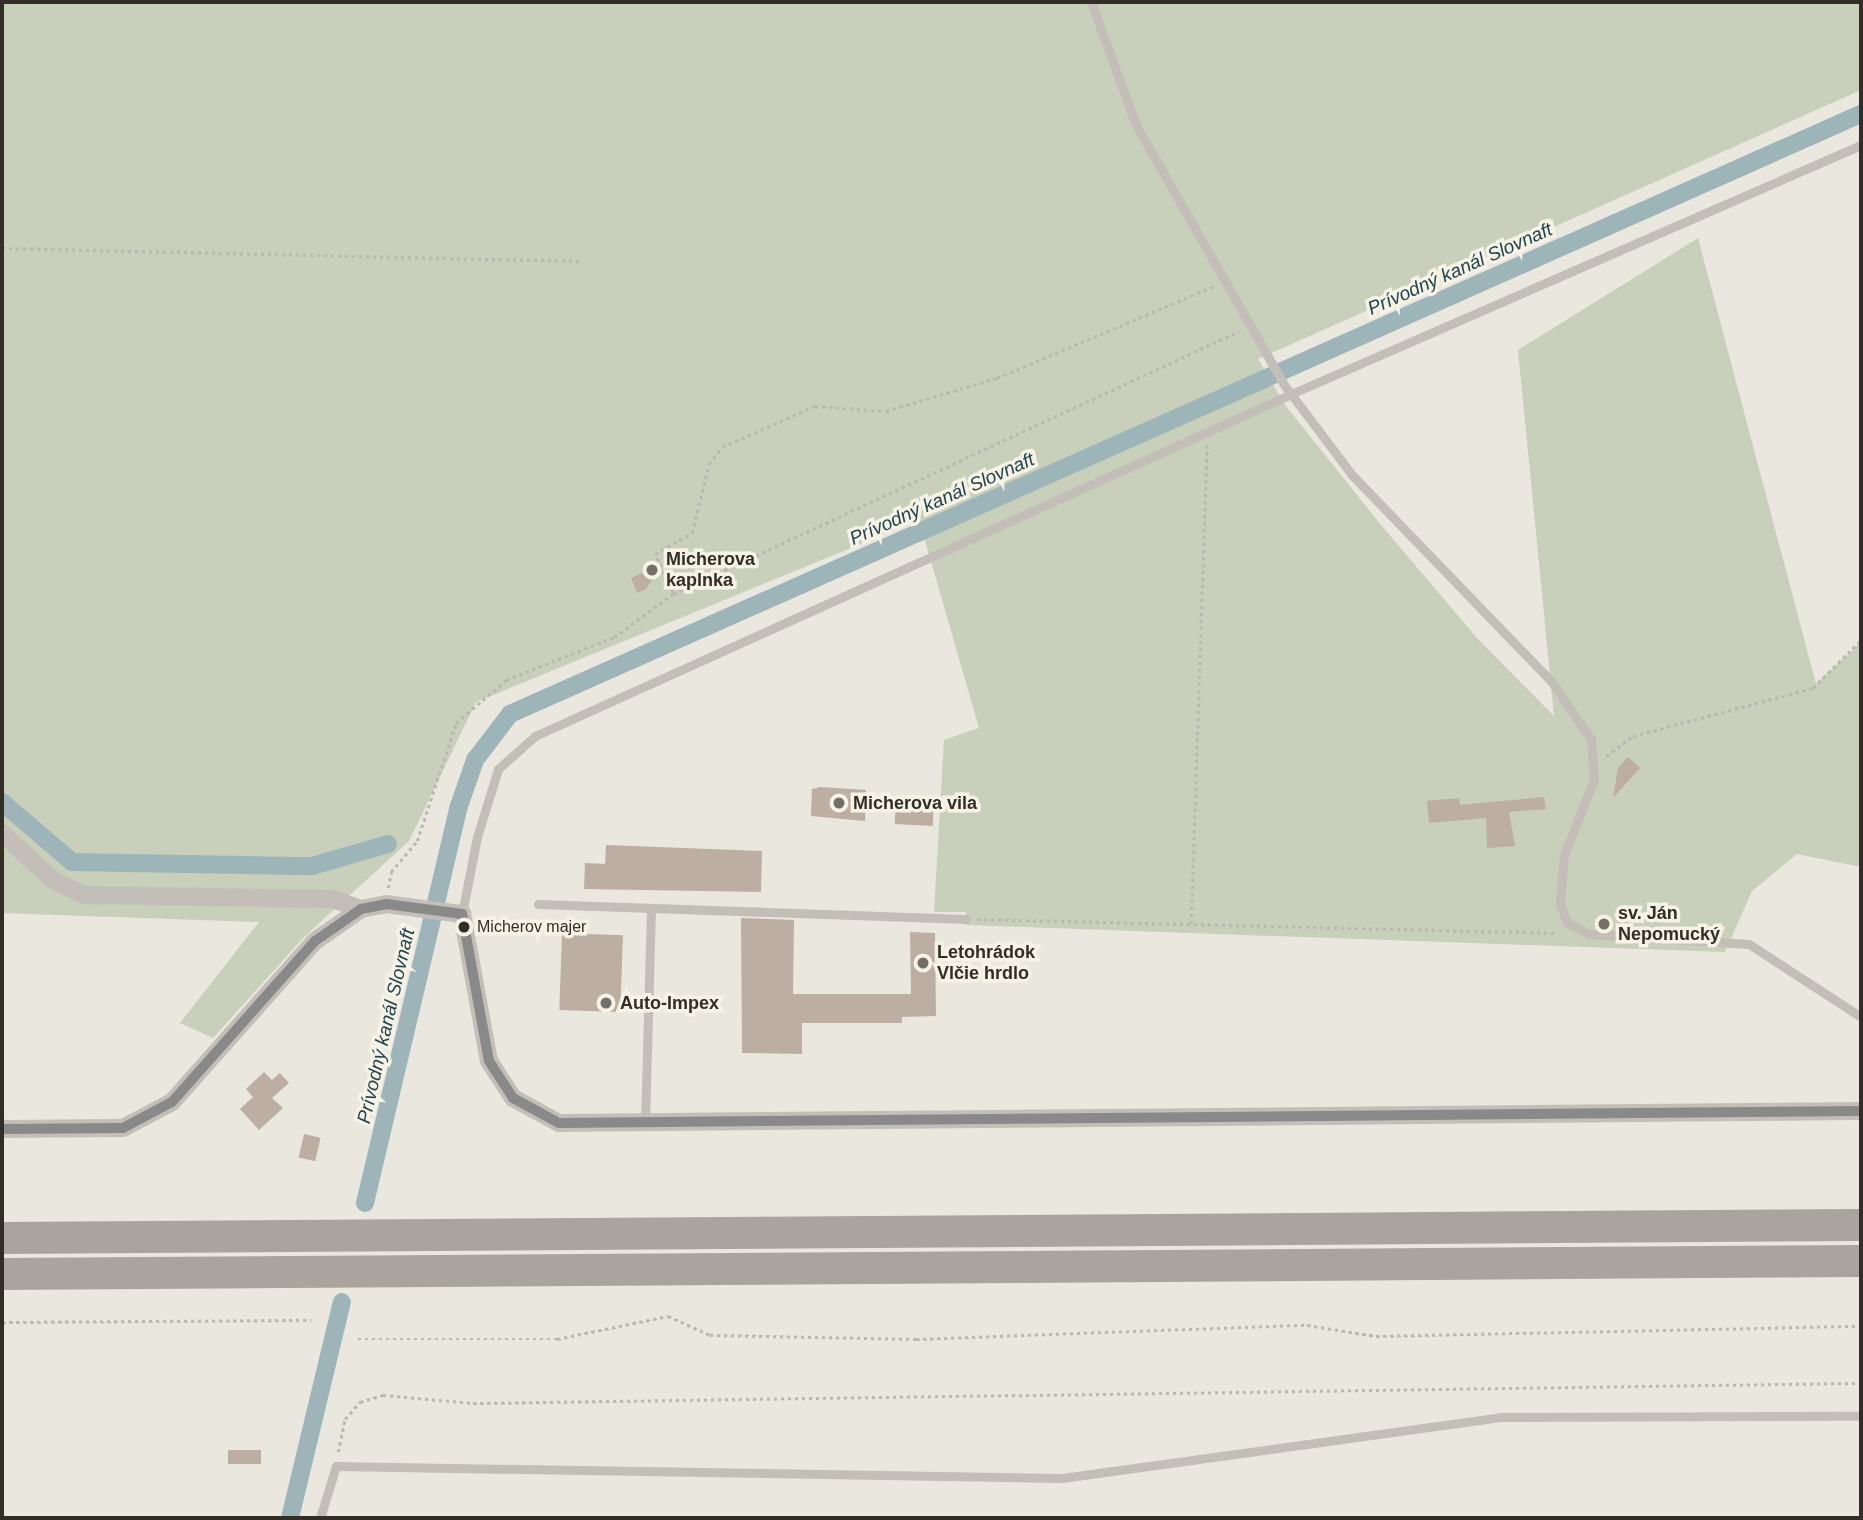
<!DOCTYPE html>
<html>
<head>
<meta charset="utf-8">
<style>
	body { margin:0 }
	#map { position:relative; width:1863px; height:1520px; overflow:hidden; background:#eae7df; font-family:Arial,sans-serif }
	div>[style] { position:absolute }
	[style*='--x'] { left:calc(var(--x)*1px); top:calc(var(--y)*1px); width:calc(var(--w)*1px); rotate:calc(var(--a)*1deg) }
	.green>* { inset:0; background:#c8cfba }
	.canal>* { height:18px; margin:-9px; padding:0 9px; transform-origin:9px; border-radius:9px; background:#9db5b9 }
	.building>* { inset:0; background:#bcaea2; transform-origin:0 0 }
	.path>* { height:2.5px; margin-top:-1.25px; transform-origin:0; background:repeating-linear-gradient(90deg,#bbb7b1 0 3.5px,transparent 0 7px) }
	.service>* { height:9px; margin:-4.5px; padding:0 4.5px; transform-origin:4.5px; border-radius:4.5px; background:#c3bfb8 }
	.minor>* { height:18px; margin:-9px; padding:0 9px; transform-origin:9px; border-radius:9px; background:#c3bfb8 }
	.motorway>* { height:32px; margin:-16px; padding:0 16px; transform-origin:16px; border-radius:16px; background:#a9a59e }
	.bus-1>* { height:10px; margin:-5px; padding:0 5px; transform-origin:5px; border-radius:5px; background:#898989 }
	.dots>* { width:19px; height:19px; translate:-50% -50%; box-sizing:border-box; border:4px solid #f7f2e6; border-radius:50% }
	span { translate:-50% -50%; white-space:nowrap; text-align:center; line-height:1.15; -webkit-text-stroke:7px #f7f2e6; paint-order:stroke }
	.bus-label { font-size:16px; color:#332d27 }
	.left { translate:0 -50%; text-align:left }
	.poi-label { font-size:18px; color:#332d27; font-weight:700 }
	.water-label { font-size:19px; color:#214550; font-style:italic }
	.frame { position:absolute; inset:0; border:4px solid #332d27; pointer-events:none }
</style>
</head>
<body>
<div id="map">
	<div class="green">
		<i style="clip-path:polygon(2px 2px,1861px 2px,1861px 90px,1258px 359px,1285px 405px,1381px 525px,1477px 638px,1554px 716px,1518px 350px,1698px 238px,1816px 684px,1861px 642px,1861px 867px,1797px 854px,1752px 891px,1725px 952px,966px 925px,966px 912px,934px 912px,944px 740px,979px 728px,919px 520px,476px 702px,409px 841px,303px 938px,213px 1038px,180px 1023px,259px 922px,2px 913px)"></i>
	</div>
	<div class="canal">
		<i style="--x:2;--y:802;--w:92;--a:40.6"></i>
		<i style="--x:72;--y:862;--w:240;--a:1"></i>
		<i style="--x:312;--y:866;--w:79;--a:-16.1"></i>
		<i style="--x:365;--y:1203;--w:408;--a:-76.7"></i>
		<i style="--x:459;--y:806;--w:49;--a:-70.8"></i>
		<i style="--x:475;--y:760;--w:58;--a:-52.7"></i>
		<i style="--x:510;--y:714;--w:1478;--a:-23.95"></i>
		<i style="--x:290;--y:1518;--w:222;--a:-76.5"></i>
	</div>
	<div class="building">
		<i style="clip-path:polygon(662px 565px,646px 589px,637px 593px,631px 578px)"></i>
		<i style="clip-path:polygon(1628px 757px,1640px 768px,1613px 798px,1618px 768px)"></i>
		<i style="clip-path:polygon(820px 787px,866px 790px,865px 821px,811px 816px,812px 789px)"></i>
		<i style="clip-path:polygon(1544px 797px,1546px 809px,1509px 812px,1515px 846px,1487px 848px,1486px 818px,1429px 823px,1427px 801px,1459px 798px,1460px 805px)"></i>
		<i style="left:896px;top:800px;width:38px;height:24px;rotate:3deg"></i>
		<i style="clip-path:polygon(606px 845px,762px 851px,761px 892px,584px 889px,585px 863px,605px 864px)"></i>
		<i style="clip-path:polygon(741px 918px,794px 920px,793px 994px,911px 994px,910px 932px,935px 933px,936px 1016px,902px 1017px,902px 1023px,802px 1023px,802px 1054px,742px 1053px)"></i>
		<i style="left:562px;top:933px;width:61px;height:77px;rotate:2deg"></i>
		<i style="clip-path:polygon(264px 1072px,272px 1080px,280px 1073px,289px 1083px,272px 1098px,283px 1108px,259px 1130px,240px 1109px,253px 1097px,246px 1089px)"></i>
		<i style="left:304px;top:1134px;width:17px;height:24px;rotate:13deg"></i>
		<i style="left:228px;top:1450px;width:33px;height:14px"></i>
	</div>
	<div class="path">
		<i style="--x:2;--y:248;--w:579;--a:1.29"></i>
		<i style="--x:673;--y:593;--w:43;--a:-114.8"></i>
		<i style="--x:655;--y:554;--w:43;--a:-29.6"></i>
		<i style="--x:692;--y:533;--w:71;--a:-76.2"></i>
		<i style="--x:709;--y:464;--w:21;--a:-53"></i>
		<i style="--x:722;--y:447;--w:102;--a:-23.8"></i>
		<i style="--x:815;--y:406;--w:71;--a:4"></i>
		<i style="--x:886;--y:411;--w:116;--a:-16.6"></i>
		<i style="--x:997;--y:378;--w:236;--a:-23"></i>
		<i style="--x:1606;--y:756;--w:34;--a:-37"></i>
		<i style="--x:1633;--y:736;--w:186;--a:-14.9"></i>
		<i style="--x:1813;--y:688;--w:68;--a:-45"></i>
		<i style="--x:388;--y:888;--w:16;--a:-79"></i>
		<i style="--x:391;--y:872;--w:40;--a:-50"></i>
		<i style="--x:417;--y:841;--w:124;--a:-71.7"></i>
		<i style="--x:456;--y:723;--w:66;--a:-40.7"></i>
		<i style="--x:506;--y:680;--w:116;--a:-21.7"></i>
		<i style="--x:614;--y:637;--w:73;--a:-36.1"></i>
		<i style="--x:673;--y:594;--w:624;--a:-24.92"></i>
		<i style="--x:977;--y:919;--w:581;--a:1.38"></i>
		<i style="--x:1191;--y:924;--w:479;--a:-88.1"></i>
		<i style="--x:2;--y:1322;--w:309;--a:-0.4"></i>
		<i style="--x:358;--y:1339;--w:199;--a:0"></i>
		<i style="--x:557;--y:1339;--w:113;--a:-11.7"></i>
		<i style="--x:668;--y:1316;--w:46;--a:24.3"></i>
		<i style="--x:710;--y:1335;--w:206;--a:1.1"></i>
		<i style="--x:916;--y:1339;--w:391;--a:-2.1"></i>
		<i style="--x:1307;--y:1325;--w:70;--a:9.1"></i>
		<i style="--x:1376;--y:1336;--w:485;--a:-1.2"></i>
		<i style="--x:338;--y:1452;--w:34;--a:-78"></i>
		<i style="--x:345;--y:1419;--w:23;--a:-49"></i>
		<i style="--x:360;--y:1402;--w:24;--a:-17"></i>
		<i style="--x:383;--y:1395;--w:90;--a:5.1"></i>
		<i style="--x:473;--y:1403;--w:1388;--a:-0.83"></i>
	</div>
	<div class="service">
		<i style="--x:1091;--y:2;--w:131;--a:69.9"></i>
		<i style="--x:1136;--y:125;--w:301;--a:60.3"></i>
		<i style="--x:1285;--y:386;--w:111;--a:53"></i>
		<i style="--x:1352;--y:475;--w:286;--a:46"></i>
		<i style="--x:1551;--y:681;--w:70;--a:55.4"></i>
		<i style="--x:1591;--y:739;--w:40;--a:85.7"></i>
		<i style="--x:1594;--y:779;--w:82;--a:111.5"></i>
		<i style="--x:1564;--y:855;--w:49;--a:94.7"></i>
		<i style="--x:1560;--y:904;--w:20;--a:70"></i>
		<i style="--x:1567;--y:923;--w:25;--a:26"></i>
		<i style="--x:1590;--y:934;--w:159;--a:3.6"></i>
		<i style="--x:1749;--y:944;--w:134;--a:33.1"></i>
		<i style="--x:538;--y:904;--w:428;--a:2"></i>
		<i style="--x:462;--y:914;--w:78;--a:-79"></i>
		<i style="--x:477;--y:837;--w:71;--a:-72.8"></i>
		<i style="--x:498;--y:769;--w:50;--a:-41.7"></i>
		<i style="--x:535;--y:736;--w:830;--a:-24.34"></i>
		<i style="--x:1291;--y:394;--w:622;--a:-23.6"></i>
		<i style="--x:645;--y:1123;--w:214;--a:-88.4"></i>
		<i style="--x:320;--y:1518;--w:54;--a:-72.9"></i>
		<i style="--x:336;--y:1466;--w:726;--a:0.95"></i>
		<i style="--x:1062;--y:1478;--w:443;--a:-7.9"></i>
		<i style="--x:1501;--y:1417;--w:360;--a:-0.2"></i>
	</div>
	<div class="minor">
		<i style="--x:2;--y:833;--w:69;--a:42.7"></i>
		<i style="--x:53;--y:880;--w:34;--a:26"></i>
		<i style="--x:84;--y:895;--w:249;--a:0.9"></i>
		<i style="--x:333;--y:899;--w:30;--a:20"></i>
		<i style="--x:2;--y:1129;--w:121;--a:-0.5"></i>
		<i style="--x:123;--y:1128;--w:55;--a:-28"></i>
		<i style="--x:172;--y:1102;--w:215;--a:-48.4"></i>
		<i style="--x:315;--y:941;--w:56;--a:-34.8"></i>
		<i style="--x:361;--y:909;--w:25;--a:-11"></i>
		<i style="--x:386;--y:904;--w:77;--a:7.5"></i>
		<i style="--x:462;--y:914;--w:149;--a:79.6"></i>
		<i style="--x:489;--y:1061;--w:44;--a:57"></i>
		<i style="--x:513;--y:1098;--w:52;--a:28.5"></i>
		<i style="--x:559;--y:1123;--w:1302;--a:-0.53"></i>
	</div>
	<div class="motorway">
		<i style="--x:2;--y:1238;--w:1859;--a:-0.4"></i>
		<i style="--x:2;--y:1274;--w:1859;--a:-0.4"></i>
	</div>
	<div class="bus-1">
		<i style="--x:2;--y:1129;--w:121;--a:-0.5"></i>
		<i style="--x:123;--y:1128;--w:55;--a:-28"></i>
		<i style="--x:172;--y:1102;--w:215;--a:-48.4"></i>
		<i style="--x:315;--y:941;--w:56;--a:-34.8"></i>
		<i style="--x:361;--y:909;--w:25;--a:-11"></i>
		<i style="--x:386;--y:904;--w:77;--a:7.5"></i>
		<i style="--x:462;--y:914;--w:149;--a:79.6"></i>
		<i style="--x:489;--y:1061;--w:44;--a:57"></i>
		<i style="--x:513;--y:1098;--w:52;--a:28.5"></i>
		<i style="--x:559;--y:1123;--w:1302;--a:-0.53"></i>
	</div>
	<div class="dots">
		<i style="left:652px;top:570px;background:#736e67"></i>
		<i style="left:839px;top:803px;background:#736e67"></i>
		<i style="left:1604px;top:924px;background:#736e67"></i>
		<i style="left:464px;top:927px;background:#332d27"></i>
		<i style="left:923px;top:963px;background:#736e67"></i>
		<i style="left:606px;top:1003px;background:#736e67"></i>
	</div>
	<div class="bus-label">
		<span class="left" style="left:477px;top:927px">Micherov majer</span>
	</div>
	<div class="poi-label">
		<span class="left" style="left:666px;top:570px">Micherova<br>kaplnka</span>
		<span class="left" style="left:853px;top:803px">Micherova vila</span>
		<span class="left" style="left:1618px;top:924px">sv. Ján<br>Nepomucký</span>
		<span class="left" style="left:937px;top:963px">Letohrádok<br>Vlčie hrdlo</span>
		<span class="left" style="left:620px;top:1003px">Auto-Impex</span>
	</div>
	<div class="water-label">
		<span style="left:1460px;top:269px;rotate:-24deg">Prívodný kanál Slovnaft</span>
		<span style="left:942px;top:499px;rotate:-24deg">Prívodný kanál Slovnaft</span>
		<span style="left:386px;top:1026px;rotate:-77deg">Prívodný kanál Slovnaft</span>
	</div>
	<div class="frame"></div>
</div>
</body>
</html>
